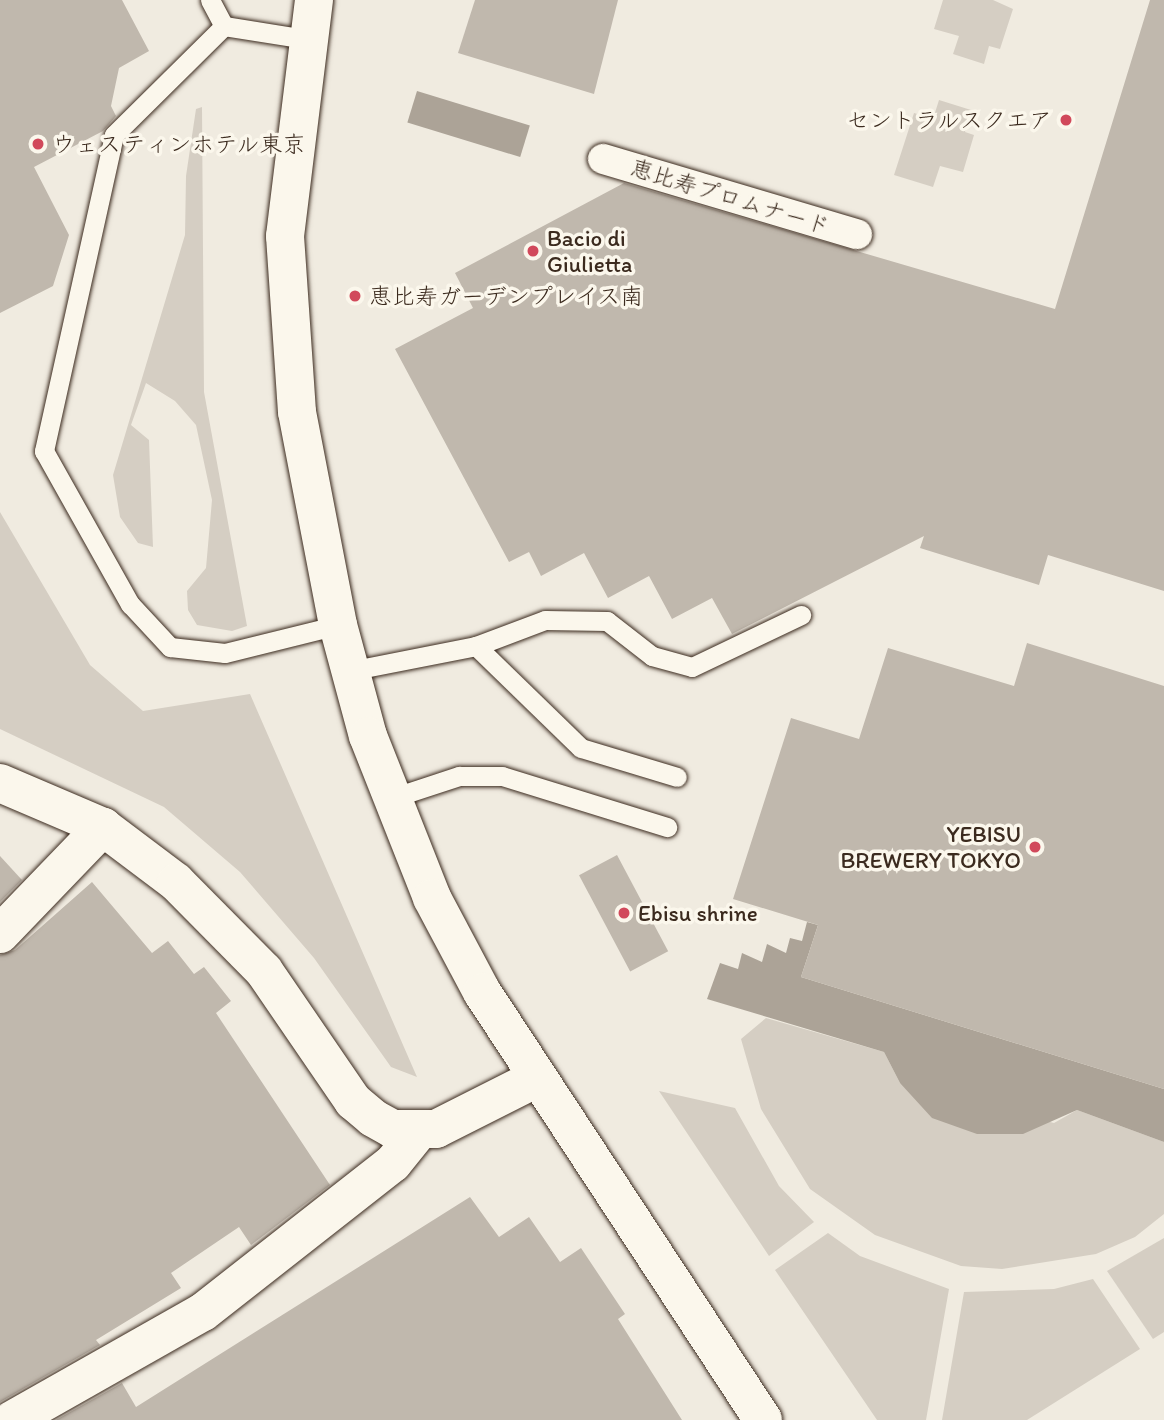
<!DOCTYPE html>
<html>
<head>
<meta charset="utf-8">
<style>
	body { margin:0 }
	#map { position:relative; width:1164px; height:1420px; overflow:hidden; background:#f0ebe0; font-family:Itim,"Klee One",sans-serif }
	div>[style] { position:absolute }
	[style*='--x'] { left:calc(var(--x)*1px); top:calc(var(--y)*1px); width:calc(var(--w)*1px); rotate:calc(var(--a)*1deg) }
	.green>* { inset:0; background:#d5cec3 }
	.water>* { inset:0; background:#aca397; transform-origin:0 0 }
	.building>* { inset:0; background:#c0b8ad; transform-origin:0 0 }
	.roads { filter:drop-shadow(0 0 2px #3b2a1e) drop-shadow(0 0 2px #3b2a1e) }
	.service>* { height:19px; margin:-9.5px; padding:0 9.5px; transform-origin:9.5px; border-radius:9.5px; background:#fbf7ec }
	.pedestrian>* { height:30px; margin:-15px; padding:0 15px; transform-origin:15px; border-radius:15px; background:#fbf7ec }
	.minor>* { height:38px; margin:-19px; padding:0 19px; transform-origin:19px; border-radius:19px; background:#fbf7ec }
	.tertiary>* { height:38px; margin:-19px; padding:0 19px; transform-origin:19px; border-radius:19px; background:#fbf7ec }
	.dots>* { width:19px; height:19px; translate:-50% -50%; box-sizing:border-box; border:4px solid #fbf7ec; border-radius:50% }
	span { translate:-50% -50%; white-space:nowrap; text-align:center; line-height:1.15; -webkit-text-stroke:7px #fbf7ec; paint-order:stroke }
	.poi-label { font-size:23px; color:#3b2a1e }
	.right { translate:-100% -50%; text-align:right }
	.left { translate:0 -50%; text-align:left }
	.street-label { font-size:23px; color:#3b2a1e }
</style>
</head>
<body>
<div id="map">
	<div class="green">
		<i style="clip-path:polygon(943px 0,993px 0,1013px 9px,1000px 49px,989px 46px,984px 64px,953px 54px,959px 36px,934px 29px)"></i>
		<i style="clip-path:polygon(939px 100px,971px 110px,965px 132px,974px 135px,963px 172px,940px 166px,933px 187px,894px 175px,914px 113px,933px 119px)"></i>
		<i style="clip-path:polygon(202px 107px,204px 392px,247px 626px,232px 631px,197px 625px,188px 610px,187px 591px,206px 568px,212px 500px,196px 425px,175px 401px,146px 383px,131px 425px,149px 440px,153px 547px,138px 543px,120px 517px,113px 475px,185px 235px,186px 176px,196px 109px)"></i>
		<i style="clip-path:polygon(0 512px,90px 665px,143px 711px,250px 694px,417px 1077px,391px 1067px,314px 958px,240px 872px,164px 807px,0 729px)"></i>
		<i style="clip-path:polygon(766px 1018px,884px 1052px,900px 1083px,1054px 1123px,1077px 1110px,1164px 1142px,1164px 1214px,1135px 1237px,1096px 1254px,1002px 1269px,961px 1266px,875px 1235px,810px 1189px,761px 1109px,741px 1039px)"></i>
		<i style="clip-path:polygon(659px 1091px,735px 1108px,779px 1186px,814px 1222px,769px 1256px)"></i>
		<i style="clip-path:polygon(828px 1233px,860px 1256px,949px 1289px,926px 1420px,877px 1420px,775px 1270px)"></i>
		<i style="clip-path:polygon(1164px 1238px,1164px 1332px,1153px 1339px,1107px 1271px)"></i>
		<i style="clip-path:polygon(1093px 1279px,1140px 1349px,1027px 1420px,942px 1420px,964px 1292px,1054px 1289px)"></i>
	</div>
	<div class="water">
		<i style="left:417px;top:91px;width:118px;height:33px;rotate:17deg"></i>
		<i style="clip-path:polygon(807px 922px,818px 925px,801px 977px,1164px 1089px,1164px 1142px,1077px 1110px,1023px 1134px,977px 1134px,932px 1118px,900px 1083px,884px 1052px,707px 999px,720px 963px,738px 969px,742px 953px,762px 962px,767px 944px,786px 953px,790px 938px,802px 941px)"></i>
	</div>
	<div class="building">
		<i style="clip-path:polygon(0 0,122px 0,149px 51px,119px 68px,111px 106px,116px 116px,103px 131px,34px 167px,69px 235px,53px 286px,0 313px)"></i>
		<i style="clip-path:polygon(475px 0,618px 0,594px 94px,458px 53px)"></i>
		<i style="clip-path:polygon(1150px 0,1164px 0,1164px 591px,1048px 555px,1039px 585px,920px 548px,924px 536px,732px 634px,712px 598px,672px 619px,649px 576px,608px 598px,584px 553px,541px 576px,529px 552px,509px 562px,395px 349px,473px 308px,455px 273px,624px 183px,1055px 309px)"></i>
		<i style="clip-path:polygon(1027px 643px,1164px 686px,1164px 1089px,801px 977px,818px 925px,733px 899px,791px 718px,859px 739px,888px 648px,1014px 686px)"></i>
		<i style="left:617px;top:855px;width:109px;height:43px;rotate:62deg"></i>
		<i style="clip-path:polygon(0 856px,22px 880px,0 902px)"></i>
		<i style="clip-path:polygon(92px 882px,152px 953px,168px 941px,194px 974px,204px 967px,231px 1001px,216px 1013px,330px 1185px,251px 1245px,239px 1227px,171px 1273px,181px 1288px,96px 1340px,100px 1345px,0 1402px,0 955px,15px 950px)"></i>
		<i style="clip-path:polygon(470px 1197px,499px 1237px,529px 1217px,560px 1262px,581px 1248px,625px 1314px,618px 1319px,682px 1420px,56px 1420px,122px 1383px,136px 1407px)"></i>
	</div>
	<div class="roads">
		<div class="service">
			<i style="--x:210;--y:0;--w:30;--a:62"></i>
			<i style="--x:224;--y:26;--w:82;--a:9.1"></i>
			<i style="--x:224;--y:26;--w:155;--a:135.3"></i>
			<i style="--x:114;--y:135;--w:324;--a:102.5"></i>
			<i style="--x:44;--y:451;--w:176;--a:60.7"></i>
			<i style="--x:130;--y:604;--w:59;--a:47.1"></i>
			<i style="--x:170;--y:647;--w:55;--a:6.2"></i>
			<i style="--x:225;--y:653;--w:116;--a:-13.9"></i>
			<i style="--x:476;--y:646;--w:74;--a:-20.6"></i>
			<i style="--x:545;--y:620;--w:62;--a:0.9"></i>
			<i style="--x:607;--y:621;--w:57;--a:37.9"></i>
			<i style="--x:652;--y:656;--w:41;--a:15.4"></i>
			<i style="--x:692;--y:667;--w:121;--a:-25.5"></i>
			<i style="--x:349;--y:671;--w:129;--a:-11.1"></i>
			<i style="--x:476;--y:646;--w:146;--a:44.2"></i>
			<i style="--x:581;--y:748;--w:100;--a:16.8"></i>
			<i style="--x:389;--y:799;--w:74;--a:-18.2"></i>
			<i style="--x:459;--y:776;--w:43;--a:0"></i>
			<i style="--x:502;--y:776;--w:173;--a:17.2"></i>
		</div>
		<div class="pedestrian">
			<i style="--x:603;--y:159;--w:265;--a:16.5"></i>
		</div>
		<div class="minor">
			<i style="--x:0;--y:783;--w:112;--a:23.1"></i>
			<i style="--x:103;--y:827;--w:91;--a:37"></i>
			<i style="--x:176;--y:882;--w:125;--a:45.3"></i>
			<i style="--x:264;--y:971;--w:158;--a:55.6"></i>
			<i style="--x:353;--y:1101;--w:26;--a:40"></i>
			<i style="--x:373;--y:1118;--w:23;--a:29"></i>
			<i style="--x:393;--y:1129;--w:43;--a:0"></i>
			<i style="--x:436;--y:1129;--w:111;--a:-26.8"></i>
			<i style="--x:0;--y:934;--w:149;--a:-46.1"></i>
			<i style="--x:12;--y:1420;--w:219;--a:-29.5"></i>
			<i style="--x:203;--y:1312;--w:241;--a:-38.1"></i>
			<i style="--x:393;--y:1163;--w:40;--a:-51"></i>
		</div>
		<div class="tertiary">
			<i style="--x:314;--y:0;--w:238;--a:97"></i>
			<i style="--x:285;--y:236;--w:176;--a:86.1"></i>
			<i style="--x:297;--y:412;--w:217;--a:79.1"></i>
			<i style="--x:338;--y:625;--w:115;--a:74.9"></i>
			<i style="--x:368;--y:736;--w:174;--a:68.4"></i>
			<i style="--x:432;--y:898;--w:106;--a:62"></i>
			<i style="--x:482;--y:992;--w:512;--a:56.71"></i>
		</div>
	</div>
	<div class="dots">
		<i style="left:1066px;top:120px;background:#d1495b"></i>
		<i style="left:38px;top:144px;background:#d1495b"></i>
		<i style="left:533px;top:251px;background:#d1495b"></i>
		<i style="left:355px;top:296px;background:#d1495b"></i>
		<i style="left:1035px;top:847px;background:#d1495b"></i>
		<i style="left:624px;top:913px;background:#d1495b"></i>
	</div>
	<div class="poi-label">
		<span class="right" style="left:1052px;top:120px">セントラルスクエア</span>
		<span class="left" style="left:52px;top:144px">ウェスティンホテル東京</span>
		<span class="left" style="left:547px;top:251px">Bacio di<br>Giulietta</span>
		<span class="left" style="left:369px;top:296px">恵比寿ガーデンプレイス南</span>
		<span class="right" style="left:1021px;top:847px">YEBISU<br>BREWERY TOKYO</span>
		<span class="left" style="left:638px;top:913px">Ebisu shrine</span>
	</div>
	<div class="street-label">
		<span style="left:730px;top:197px;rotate:17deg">恵比寿プロムナード</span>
	</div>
</div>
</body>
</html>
